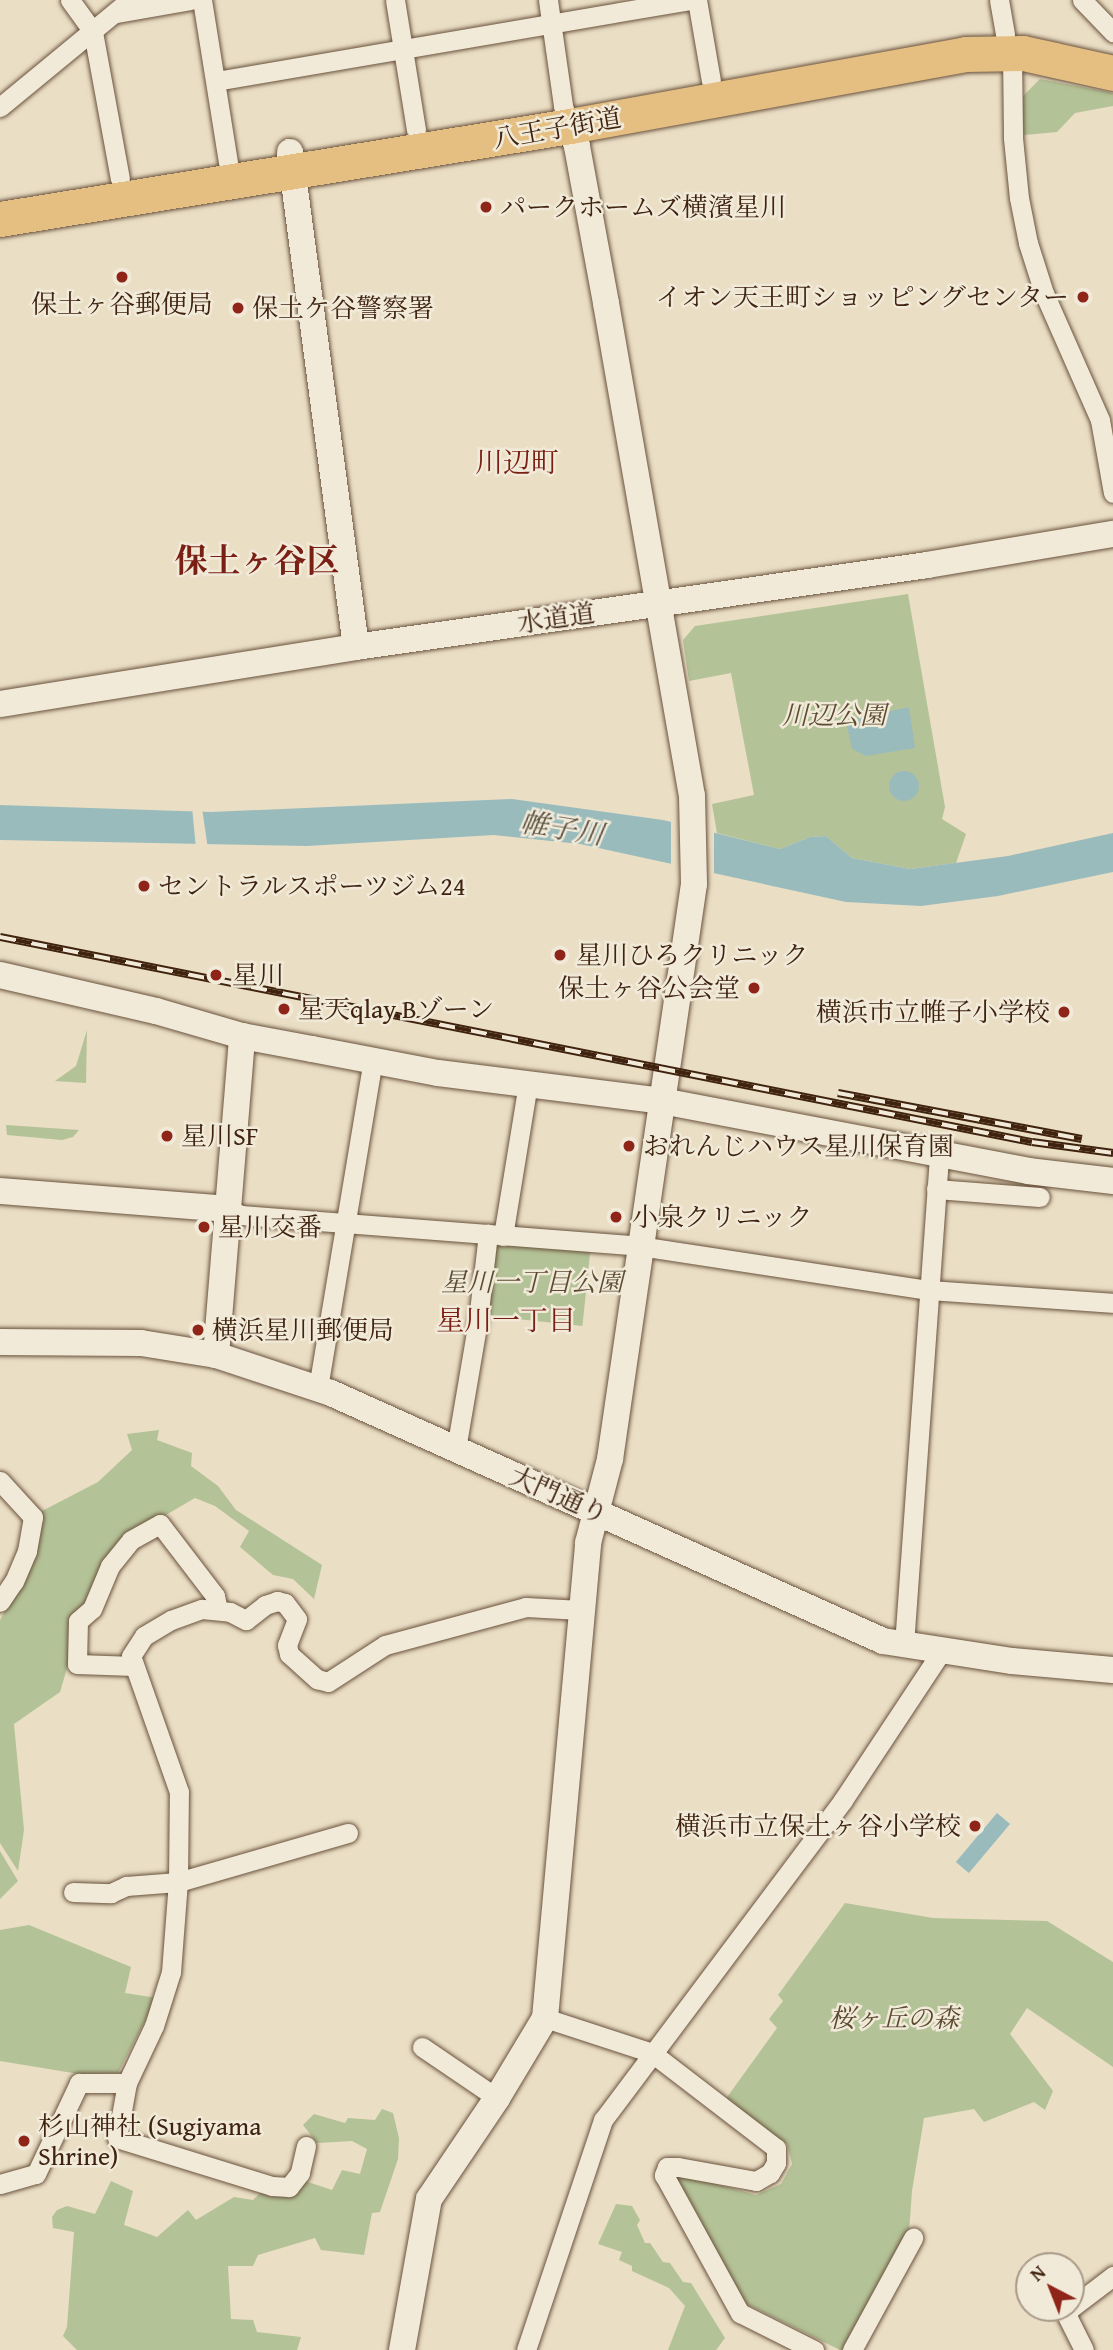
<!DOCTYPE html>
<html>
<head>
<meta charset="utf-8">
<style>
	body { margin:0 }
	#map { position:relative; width:1113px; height:2350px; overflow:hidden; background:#eadec5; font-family:"Gentium Book Plus","Noto Serif JP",serif }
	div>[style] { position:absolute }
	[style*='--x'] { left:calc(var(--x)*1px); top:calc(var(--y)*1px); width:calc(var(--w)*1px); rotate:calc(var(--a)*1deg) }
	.green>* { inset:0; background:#b4c297; transform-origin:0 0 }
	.water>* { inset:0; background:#9abbbc; transform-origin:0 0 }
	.round { border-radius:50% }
	.pier>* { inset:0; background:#eadec5 }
	.roads { filter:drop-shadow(0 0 2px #6a523c) drop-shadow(0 0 2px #6a523c) }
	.street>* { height:19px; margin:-9.5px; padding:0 9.5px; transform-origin:9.5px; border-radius:9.5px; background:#f1ead9 }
	.secondary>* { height:26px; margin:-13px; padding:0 13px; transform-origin:13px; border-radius:13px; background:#f1ead9 }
	.highway>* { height:35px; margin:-17.5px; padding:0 17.5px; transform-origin:17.5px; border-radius:17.5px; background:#e5bf82 }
	.rail>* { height:8px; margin-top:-4px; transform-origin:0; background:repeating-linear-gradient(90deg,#f1ead9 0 16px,#3f230f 0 32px); box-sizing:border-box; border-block:2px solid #3f230f }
	.dots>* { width:19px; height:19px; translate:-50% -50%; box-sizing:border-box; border:4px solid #f1ead9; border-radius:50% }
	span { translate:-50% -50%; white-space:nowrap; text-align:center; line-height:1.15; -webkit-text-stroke:5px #f1ead9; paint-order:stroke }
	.street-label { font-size:26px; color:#3f230f }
	.poi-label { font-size:26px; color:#3f230f }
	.left { translate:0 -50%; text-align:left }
	.right { translate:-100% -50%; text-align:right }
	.park-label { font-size:26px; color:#5c4b31; font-style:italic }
	.neighbourhood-label { font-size:28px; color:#7a1f14 }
	.water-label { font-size:28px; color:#5a5143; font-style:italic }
	.district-label { font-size:33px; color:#7a1f14; font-weight:700 }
	.north { position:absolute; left:1015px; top:2252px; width:70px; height:70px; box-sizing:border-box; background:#f1ead9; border:2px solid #aa9a88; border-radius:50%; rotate:318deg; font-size:19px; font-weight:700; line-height:28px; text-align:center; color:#3f230f }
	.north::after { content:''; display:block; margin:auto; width:24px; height:32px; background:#8f2418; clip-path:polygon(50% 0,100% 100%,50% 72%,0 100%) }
</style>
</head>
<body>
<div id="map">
	<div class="green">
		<i style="clip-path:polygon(1040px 79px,1113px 93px,1113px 106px,1075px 113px,1057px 132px,1024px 135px,1021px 98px)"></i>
		<i style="clip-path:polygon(908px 594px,945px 807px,942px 819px,966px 834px,956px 863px,910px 869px,852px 858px,826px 836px,810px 837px,780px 849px,717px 833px,712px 804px,754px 795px,731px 673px,689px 681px,683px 640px,695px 626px)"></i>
		<i style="clip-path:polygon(87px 1030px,86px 1083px,55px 1081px,76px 1066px)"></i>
		<i style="clip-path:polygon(6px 1125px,79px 1130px,73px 1137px,62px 1140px,7px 1135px)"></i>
		<i style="left:492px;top:1239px;width:99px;height:77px;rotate:6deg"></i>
		<i style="clip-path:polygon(159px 1430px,157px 1440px,192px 1453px,191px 1466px,218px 1486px,236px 1510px,322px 1565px,314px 1599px,293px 1579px,273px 1575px,240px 1547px,249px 1531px,215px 1506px,195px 1498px,128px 1537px,68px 1665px,60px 1692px,14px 1724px,24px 1830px,18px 1871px,0 1843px,0 1620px,36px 1555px,42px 1511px,98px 1482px,132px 1450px,127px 1434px)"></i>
		<i style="clip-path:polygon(0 1851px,18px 1881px,0 1899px)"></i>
		<i style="clip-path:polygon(845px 1903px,933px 1918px,1047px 1921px,1113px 1962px,1113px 2067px,1027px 2008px,1010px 2034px,1053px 2091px,1045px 2110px,1034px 2102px,984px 2122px,974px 2109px,924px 2118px,912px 2191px,909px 2232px,843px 2350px,840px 2350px,745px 2303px,672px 2177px,680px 2174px,756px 2195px,781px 2184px,792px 2164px,787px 2144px,725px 2100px,777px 2028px,769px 2019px,783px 2001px,778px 1995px)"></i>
		<i style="clip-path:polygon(29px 1925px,131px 1967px,125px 1993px,157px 1998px,118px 2073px,79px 2074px,0 2061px,0 1930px)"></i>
		<i style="clip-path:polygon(382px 2109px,393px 2113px,399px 2138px,398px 2159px,380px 2212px,372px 2213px,364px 2255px,321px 2250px,315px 2238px,258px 2255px,253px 2266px,228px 2266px,231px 2319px,253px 2320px,257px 2332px,301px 2337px,297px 2350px,77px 2350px,63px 2336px,67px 2327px,74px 2232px,53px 2228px,52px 2217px,57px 2210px,67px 2206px,95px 2214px,111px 2181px,133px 2191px,124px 2225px,157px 2237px,188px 2210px,196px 2220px,234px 2197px,253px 2200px,261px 2192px,305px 2181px,332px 2190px,342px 2170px,360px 2174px,367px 2149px,352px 2141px,317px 2143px,303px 2125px,314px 2114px,345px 2123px,348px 2118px,375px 2120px)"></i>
		<i style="clip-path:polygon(616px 2204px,632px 2206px,640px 2220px,637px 2225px,645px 2243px,650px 2243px,663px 2262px,670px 2263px,683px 2282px,691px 2283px,725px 2338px,716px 2350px,668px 2350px,685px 2306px,669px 2288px,632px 2271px,632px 2266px,619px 2260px,622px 2252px,598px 2244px)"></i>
	</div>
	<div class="water">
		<i style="clip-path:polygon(909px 707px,915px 748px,866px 756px,852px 749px,846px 721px)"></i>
		<i class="round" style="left:889px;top:771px;width:30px;height:30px"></i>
		<i style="clip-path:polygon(512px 799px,663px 820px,780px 849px,810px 837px,826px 836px,852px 858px,910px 869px,1008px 856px,1113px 833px,1113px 872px,998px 896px,921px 906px,846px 902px,580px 844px,494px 835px,307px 846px,0 840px,0 805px,211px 812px)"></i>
		<i style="left:997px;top:1813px;width:17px;height:64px;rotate:40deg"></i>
	</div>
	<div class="pier">
		<i style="clip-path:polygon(192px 807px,202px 808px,208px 849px,196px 849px)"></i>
		<i style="clip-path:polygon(671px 818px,714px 829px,714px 877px,671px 867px)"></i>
	</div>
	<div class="roads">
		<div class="street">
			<i style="--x:70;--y:0;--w:39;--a:54"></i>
			<i style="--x:93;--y:32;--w:149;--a:79.6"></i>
			<i style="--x:202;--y:0;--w:165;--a:80.9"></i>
			<i style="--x:395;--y:0;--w:132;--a:80.8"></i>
			<i style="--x:548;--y:0;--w:107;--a:81.9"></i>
			<i style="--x:563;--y:106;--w:21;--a:71"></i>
			<i style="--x:697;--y:0;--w:82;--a:80.2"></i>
			<i style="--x:999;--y:0;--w:35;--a:80"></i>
			<i style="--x:1082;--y:0;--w:45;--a:45.9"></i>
			<i style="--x:117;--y:13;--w:74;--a:-10.1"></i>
			<i style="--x:1012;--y:53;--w:85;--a:89.3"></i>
			<i style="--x:1013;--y:138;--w:60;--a:84.3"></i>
			<i style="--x:1019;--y:198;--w:46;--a:78.7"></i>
			<i style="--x:1028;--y:243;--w:52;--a:72.3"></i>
			<i style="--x:1044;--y:293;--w:139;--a:66.2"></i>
			<i style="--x:1100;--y:420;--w:74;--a:79.9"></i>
			<i style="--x:216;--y:81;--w:482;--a:-9.7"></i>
			<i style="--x:0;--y:107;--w:168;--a:-39.5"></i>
			<i style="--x:936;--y:1189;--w:104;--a:4.4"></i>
			<i style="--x:228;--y:1209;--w:14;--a:25"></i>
			<i style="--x:241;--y:1215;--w:400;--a:4.4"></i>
			<i style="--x:640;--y:1246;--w:291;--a:8.7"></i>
			<i style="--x:928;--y:1290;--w:185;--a:4"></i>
			<i style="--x:503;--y:1236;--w:154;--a:-80.7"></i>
			<i style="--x:318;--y:1388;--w:332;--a:-80.5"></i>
			<i style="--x:456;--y:1449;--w:131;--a:-80.3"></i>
			<i style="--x:478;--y:1320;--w:87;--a:-83.4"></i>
			<i style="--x:0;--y:1481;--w:49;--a:47.5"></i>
			<i style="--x:33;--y:1517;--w:35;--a:100"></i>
			<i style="--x:27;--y:1551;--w:33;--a:113"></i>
			<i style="--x:14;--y:1581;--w:25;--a:124"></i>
			<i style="--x:904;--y:1645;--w:492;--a:-85.9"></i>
			<i style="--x:134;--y:1666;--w:57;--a:-178"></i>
			<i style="--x:77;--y:1664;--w:43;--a:-88.7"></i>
			<i style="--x:78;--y:1621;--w:18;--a:-41"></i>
			<i style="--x:92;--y:1609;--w:47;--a:-67.3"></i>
			<i style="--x:110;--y:1566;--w:33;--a:-51"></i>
			<i style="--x:131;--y:1540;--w:33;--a:-29"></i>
			<i style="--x:160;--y:1524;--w:91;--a:52.6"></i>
			<i style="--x:215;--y:1596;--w:14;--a:78"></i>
			<i style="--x:73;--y:1892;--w:38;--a:2"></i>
			<i style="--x:111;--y:1893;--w:17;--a:-25"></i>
			<i style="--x:126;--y:1886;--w:52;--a:-4.4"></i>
			<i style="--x:178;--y:1882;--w:177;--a:-16.1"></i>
			<i style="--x:545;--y:2018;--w:113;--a:18.1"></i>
			<i style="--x:652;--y:2053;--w:156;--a:37.5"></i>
			<i style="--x:776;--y:2148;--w:15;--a:90"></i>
			<i style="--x:776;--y:2163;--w:12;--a:121"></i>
			<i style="--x:770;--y:2173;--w:16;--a:150"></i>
			<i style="--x:756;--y:2181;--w:79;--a:-169.8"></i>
			<i style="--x:678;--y:2167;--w:11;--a:180"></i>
			<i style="--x:667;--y:2167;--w:9;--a:111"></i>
			<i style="--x:664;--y:2175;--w:158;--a:61.2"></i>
			<i style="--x:740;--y:2313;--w:83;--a:26.6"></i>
			<i style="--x:422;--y:2047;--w:91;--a:34.2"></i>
			<i style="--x:306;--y:2146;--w:28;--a:103"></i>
			<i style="--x:300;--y:2173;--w:18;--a:128"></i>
			<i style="--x:289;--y:2187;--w:17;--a:-177"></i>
			<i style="--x:272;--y:2186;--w:162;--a:-162.8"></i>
			<i style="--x:117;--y:2138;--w:56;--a:-79.7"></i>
			<i style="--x:127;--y:2083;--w:63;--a:-64.7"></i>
			<i style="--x:154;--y:2026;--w:57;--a:-72.5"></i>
			<i style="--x:171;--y:1972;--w:90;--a:-85.6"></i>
			<i style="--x:178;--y:1882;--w:90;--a:-89.4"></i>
			<i style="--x:179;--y:1792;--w:144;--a:-109.4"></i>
			<i style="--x:131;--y:1656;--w:24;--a:-57"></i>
			<i style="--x:144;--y:1636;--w:31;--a:-31"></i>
			<i style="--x:171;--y:1620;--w:33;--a:-20"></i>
			<i style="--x:202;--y:1609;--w:28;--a:6"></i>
			<i style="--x:230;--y:1612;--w:18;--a:27"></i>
			<i style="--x:246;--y:1620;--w:24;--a:-38"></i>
			<i style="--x:265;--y:1605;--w:13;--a:-18"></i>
			<i style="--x:277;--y:1601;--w:8;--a:14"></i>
			<i style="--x:285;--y:1603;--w:20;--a:53"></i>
			<i style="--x:297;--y:1619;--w:28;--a:111"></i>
			<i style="--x:287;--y:1645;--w:9;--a:77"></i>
			<i style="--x:289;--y:1654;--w:38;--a:42"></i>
			<i style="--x:317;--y:1679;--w:11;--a:15"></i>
			<i style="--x:328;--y:1682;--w:68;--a:-33"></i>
			<i style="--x:385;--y:1645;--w:146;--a:-15.1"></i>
			<i style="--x:526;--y:1607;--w:55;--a:3.1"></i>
			<i style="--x:0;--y:2184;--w:37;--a:-16"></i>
			<i style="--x:36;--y:2174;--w:101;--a:-64.7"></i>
			<i style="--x:79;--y:2083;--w:48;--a:0"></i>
			<i style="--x:1071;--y:2308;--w:53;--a:-37.3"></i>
			<i style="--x:1071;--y:2308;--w:7;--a:146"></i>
			<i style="--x:1065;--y:2312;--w:42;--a:63.4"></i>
			<i style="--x:526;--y:2350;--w:243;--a:-71.5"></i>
			<i style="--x:603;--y:2120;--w:400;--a:-53.1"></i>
			<i style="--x:843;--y:1800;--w:178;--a:-56.5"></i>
			<i style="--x:852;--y:2350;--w:128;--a:-61.4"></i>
		</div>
		<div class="secondary">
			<i style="--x:290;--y:152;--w:499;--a:82.4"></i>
			<i style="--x:0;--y:704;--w:361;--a:-9.1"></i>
			<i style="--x:356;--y:647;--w:577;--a:-8.17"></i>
			<i style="--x:927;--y:565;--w:189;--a:-9.5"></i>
			<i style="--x:0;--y:975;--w:160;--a:13"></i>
			<i style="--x:156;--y:1011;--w:90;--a:16.2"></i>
			<i style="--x:242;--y:1036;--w:71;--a:10.5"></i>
			<i style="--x:312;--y:1049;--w:128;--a:10.8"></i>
			<i style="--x:438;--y:1073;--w:226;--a:7.1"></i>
			<i style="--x:662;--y:1101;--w:373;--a:10.8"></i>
			<i style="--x:1028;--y:1171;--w:86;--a:6.7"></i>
			<i style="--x:0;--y:1191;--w:229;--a:4.5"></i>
			<i style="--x:0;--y:1342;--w:141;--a:0.4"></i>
			<i style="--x:141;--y:1343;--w:76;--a:9.1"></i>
			<i style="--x:216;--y:1355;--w:121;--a:18.3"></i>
			<i style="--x:331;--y:1393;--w:605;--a:24.19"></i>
			<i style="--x:883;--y:1641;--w:131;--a:8.8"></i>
			<i style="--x:1012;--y:1661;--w:101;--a:5.1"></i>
			<i style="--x:216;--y:1355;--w:320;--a:-85.3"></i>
			<i style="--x:402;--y:2350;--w:153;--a:-79.9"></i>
			<i style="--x:429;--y:2199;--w:122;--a:-56"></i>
			<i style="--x:497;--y:2098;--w:93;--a:-59"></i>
			<i style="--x:545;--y:2018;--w:477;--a:-84.8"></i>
			<i style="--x:588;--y:1543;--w:87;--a:-75.3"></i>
			<i style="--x:610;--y:1459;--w:581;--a:-81.69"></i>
			<i style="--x:694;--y:884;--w:88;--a:-91.3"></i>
			<i style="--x:692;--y:796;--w:500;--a:-99.9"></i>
			<i style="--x:606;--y:303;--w:160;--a:-100.5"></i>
			<i style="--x:577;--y:146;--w:21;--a:-109"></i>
		</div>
		<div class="highway">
			<i style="--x:0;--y:219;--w:578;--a:-9.27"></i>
			<i style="--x:570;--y:126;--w:402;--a:-10.3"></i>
			<i style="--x:965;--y:54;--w:58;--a:-1"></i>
			<i style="--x:1023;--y:53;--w:92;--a:12.5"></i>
		</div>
	</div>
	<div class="rail">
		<i style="--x:0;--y:937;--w:1052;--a:11.24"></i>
		<i style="--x:1032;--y:1142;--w:82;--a:7.7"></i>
		<i style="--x:838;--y:1093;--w:248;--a:10.7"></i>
	</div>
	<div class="dots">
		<i style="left:486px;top:207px;background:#8f2418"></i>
		<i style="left:122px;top:277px;background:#8f2418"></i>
		<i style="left:1083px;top:297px;background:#8f2418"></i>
		<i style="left:238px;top:308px;background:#8f2418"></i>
		<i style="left:144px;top:886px;background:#8f2418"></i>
		<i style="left:560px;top:955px;background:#8f2418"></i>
		<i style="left:216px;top:975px;background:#8f2418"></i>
		<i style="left:754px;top:988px;background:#8f2418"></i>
		<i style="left:284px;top:1009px;background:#8f2418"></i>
		<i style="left:1064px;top:1012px;background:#8f2418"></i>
		<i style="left:167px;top:1136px;background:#8f2418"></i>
		<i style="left:629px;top:1146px;background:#8f2418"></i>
		<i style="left:616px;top:1217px;background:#8f2418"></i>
		<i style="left:204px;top:1227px;background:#8f2418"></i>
		<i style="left:198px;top:1330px;background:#8f2418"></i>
		<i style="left:975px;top:1826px;background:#8f2418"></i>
		<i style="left:24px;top:2141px;background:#8f2418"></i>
	</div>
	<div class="street-label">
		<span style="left:557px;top:128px;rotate:-10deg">八王子街道</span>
		<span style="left:556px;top:618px;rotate:-8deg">水道道</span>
		<span style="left:559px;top:1495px;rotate:24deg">大門通り</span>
	</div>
	<div class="poi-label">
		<span class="left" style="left:500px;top:207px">パークホームズ横濱星川</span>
		<span class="right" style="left:1069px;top:297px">イオン天王町ショッピングセンター</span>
		<span style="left:122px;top:304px">保土ヶ谷郵便局</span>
		<span class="left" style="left:252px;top:308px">保土ケ谷警察署</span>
		<span class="left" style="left:158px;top:886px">セントラルスポーツジム24</span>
		<span class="left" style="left:576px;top:955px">星川ひろクリニック</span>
		<span class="left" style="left:232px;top:975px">星川</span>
		<span class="right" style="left:740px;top:988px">保土ヶ谷公会堂</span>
		<span class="left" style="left:298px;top:1009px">星天qlay Bゾーン</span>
		<span class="right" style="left:1050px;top:1012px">横浜市立帷子小学校</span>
		<span class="left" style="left:181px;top:1136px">星川SF</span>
		<span class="left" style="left:643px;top:1146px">おれんじハウス星川保育園</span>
		<span class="left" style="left:632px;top:1217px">小泉クリニック</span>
		<span class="left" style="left:218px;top:1227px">星川交番</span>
		<span class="left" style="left:212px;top:1330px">横浜星川郵便局</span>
		<span class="right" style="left:961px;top:1826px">横浜市立保土ヶ谷小学校</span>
		<span class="left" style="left:38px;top:2141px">杉山神社 (Sugiyama<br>Shrine)</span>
	</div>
	<div class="park-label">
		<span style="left:834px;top:715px">川辺公園</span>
		<span style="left:532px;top:1282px">星川一丁目公園</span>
		<span style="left:894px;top:2018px">桜ヶ丘の森</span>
	</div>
	<div class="neighbourhood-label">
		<span style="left:517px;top:462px">川辺町</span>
		<span style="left:506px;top:1320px">星川一丁目</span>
	</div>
	<div class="water-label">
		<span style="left:562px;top:828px;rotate:9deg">帷子川</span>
	</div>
	<div class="district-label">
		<span style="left:257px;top:561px">保土ヶ谷区</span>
	</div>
	<div class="north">N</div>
</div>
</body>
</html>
